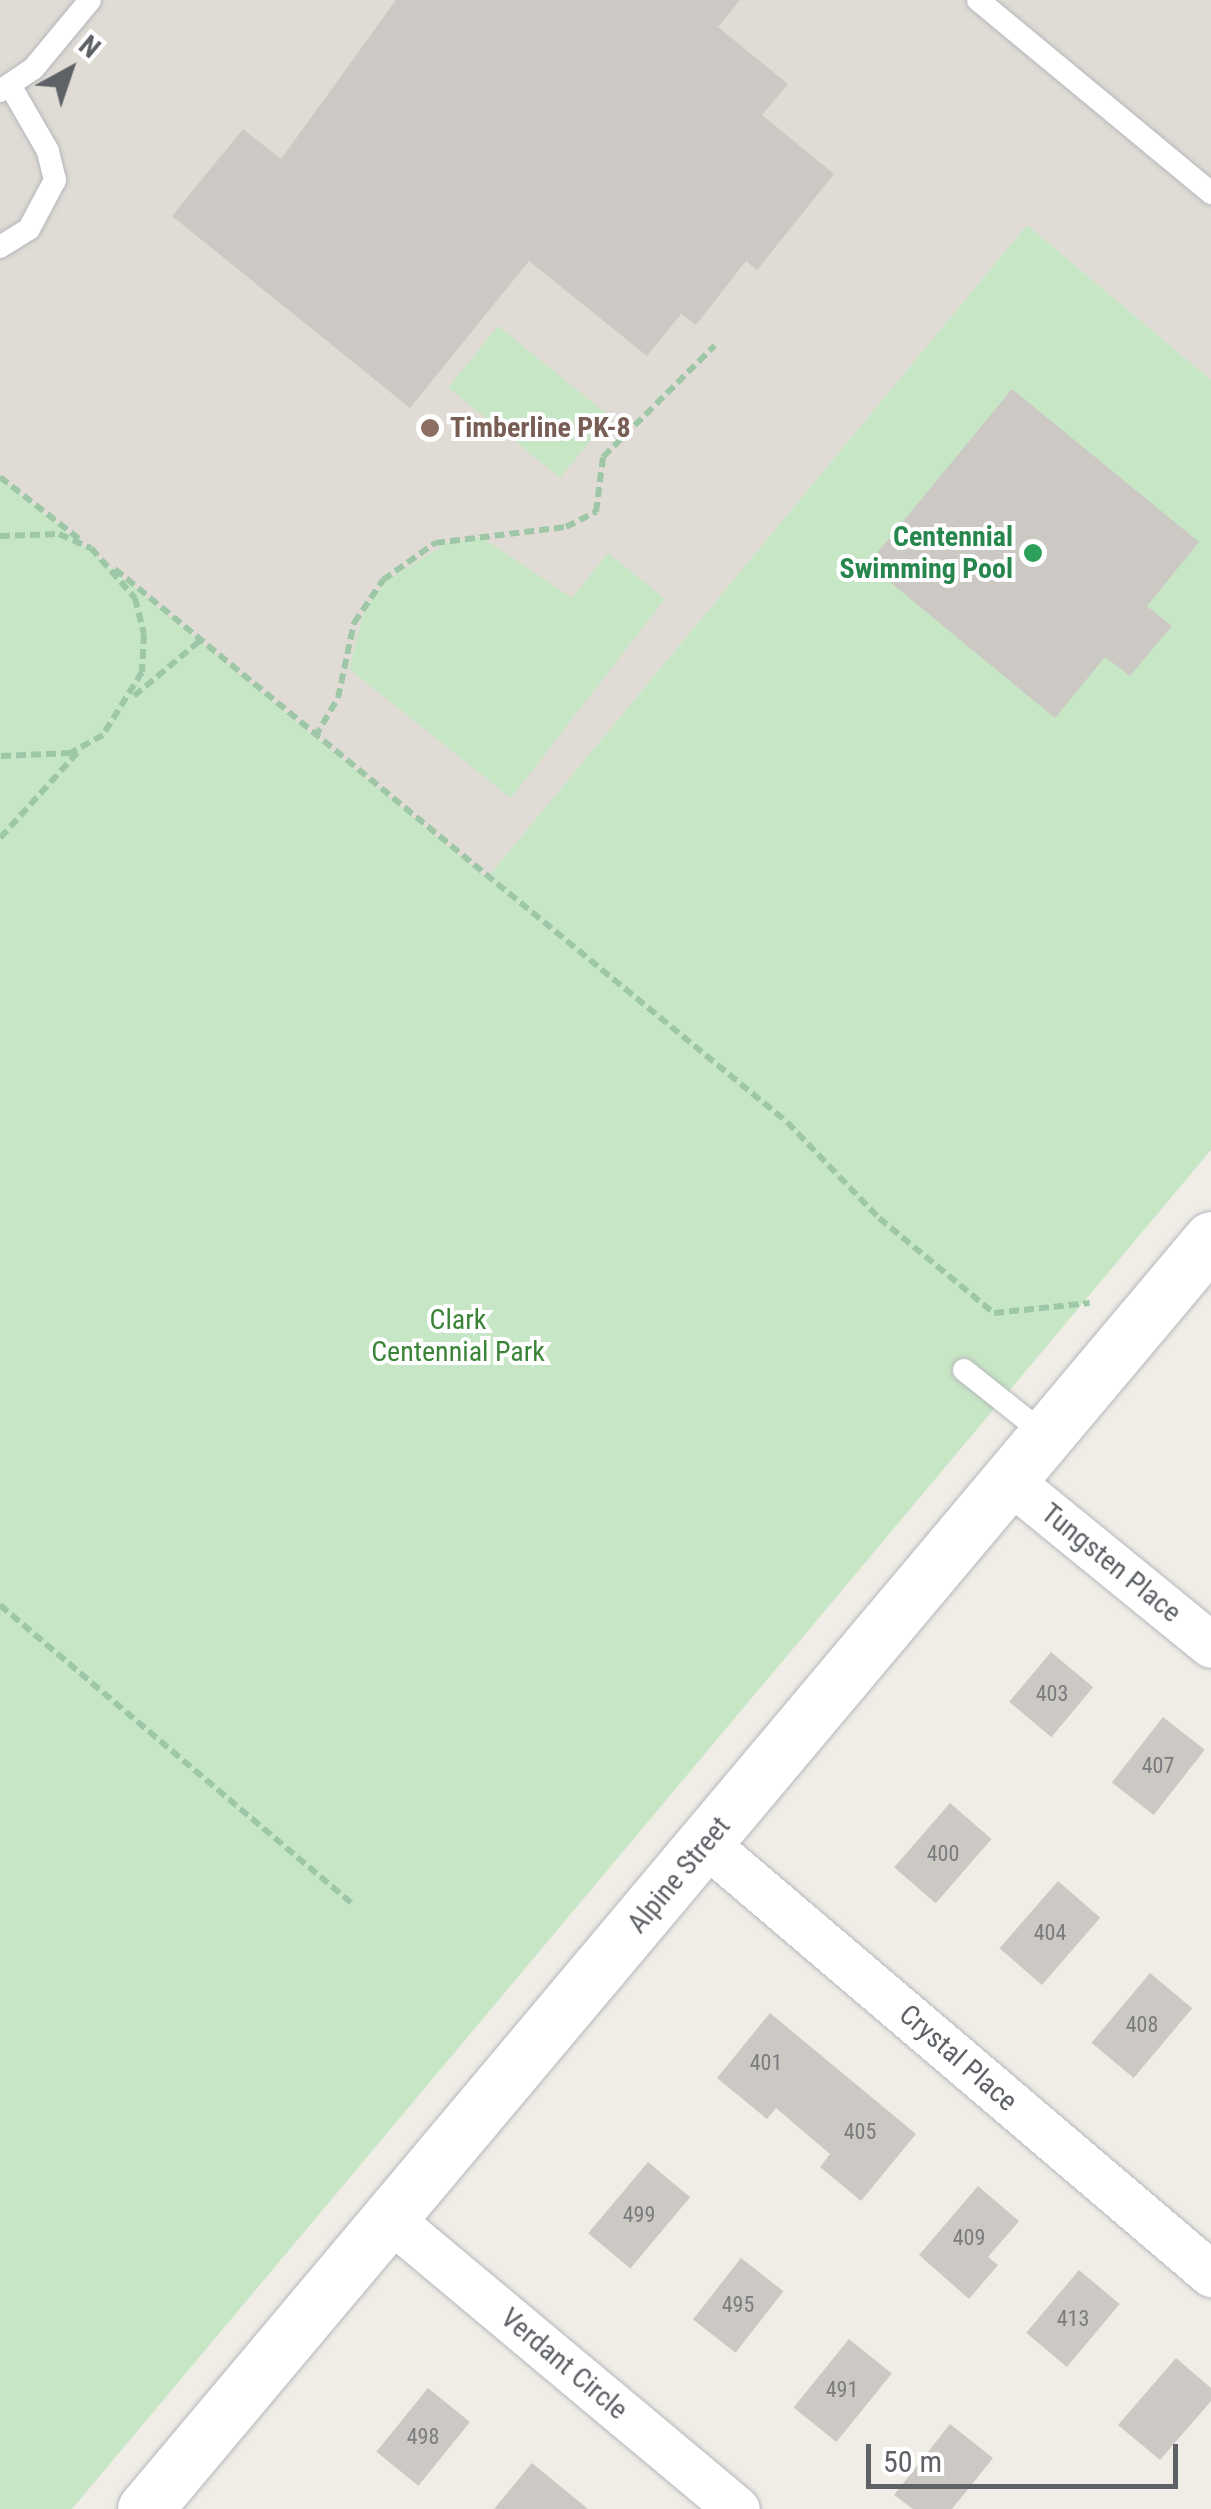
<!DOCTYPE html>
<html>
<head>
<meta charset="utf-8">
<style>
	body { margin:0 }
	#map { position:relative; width:1211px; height:2509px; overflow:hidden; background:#f0ede7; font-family:"Roboto Condensed",sans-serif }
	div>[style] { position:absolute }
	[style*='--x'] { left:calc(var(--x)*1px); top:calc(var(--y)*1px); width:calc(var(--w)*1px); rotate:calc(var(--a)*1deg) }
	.education>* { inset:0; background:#e0dcd5 }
	.green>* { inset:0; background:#c7e6c5; transform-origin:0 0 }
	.building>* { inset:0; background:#ccc8c4; transform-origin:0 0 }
	.path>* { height:6px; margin-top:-3px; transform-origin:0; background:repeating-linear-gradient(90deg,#9ec7a7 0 10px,transparent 0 15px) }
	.roads { filter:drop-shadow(0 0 2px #b4b7bb) drop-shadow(0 0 2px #b4b7bb) }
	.lane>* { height:22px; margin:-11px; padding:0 11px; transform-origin:11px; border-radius:11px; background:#fff }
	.street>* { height:45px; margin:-22.5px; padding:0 22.5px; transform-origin:22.5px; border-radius:22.5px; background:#fff }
	.secondary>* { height:55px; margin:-27.5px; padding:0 27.5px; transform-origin:27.5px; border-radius:27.5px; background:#fff }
	.dots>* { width:28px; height:28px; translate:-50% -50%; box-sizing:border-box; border:5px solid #fff; border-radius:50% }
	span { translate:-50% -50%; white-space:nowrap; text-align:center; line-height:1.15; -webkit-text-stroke:8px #fff; paint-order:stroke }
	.number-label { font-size:22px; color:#7a7c7e }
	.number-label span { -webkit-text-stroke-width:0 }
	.education-label { font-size:28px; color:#785e54; font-weight:700 }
	.left { translate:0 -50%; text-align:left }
	.leisure-label { font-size:28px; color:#27864d; font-weight:700 }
	.right { translate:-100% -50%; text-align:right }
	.park-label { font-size:28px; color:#3a8438 }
	.street-label { font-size:28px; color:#5e6267 }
	.north { position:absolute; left:20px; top:20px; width:100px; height:100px; -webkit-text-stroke:8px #fff; paint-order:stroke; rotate:40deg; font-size:28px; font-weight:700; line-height:40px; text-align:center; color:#5e6267 }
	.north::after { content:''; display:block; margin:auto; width:35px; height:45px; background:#5e6267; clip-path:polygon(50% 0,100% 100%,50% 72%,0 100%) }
	.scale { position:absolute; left:866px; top:2444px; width:312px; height:45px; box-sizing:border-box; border:5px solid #5e6267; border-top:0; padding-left:12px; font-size:30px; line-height:35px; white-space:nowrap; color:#5e6267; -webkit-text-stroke:8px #fff; paint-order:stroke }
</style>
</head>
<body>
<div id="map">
	<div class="education">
		<i style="clip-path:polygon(0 0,1211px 0,1211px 380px,1027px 225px,487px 878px,0 477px)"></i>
	</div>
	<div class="green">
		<i style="clip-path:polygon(1027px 225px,1211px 380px,1211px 1150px,72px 2509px,0 2509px,0 477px,487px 878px)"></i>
		<i style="left:498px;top:326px;width:144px;height:79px;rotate:39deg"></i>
		<i style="clip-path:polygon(481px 537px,572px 598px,608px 553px,665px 599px,511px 798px,349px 669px,365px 608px,388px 580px,447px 543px)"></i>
	</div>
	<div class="building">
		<i style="clip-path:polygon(396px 0,740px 0,718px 27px,788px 84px,762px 115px,834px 174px,757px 270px,746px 261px,696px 325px,681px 314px,647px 356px,529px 261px,410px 408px,172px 216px,243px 129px,281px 159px)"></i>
		<i style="clip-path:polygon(1012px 389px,1199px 542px,1147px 606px,1172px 626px,1150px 652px,1130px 676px,1105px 657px,1055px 718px,868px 564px)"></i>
		<i style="left:1051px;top:1652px;width:55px;height:65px;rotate:40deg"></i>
		<i style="left:1163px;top:1717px;width:53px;height:83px;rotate:38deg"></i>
		<i style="left:950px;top:1803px;width:55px;height:85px;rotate:41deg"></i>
		<i style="left:1058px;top:1881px;width:56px;height:89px;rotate:41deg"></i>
		<i style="left:1150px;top:1973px;width:55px;height:91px;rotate:40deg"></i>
		<i style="clip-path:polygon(770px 2013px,916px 2134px,861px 2201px,820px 2167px,830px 2154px,776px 2108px,767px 2119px,717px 2078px)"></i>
		<i style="left:648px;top:2162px;width:55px;height:93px;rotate:40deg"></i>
		<i style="clip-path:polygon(978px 2186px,1019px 2221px,988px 2257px,998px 2265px,969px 2299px,919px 2255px)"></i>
		<i style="left:741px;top:2258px;width:54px;height:78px;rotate:38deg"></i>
		<i style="left:1079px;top:2270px;width:53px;height:82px;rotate:40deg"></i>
		<i style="left:849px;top:2339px;width:55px;height:88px;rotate:39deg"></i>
		<i style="clip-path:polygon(1176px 2358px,1211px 2388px,1211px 2401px,1160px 2460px,1118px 2425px)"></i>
		<i style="left:428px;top:2388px;width:54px;height:82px;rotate:39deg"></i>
		<i style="clip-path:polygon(950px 2424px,993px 2458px,952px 2509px,913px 2509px,894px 2495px)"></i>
		<i style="clip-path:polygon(532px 2463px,588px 2509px,494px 2509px)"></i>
	</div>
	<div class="path">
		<i style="--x:0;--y:477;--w:104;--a:38"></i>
		<i style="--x:0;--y:536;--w:59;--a:-1.9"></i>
		<i style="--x:59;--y:534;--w:35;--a:24"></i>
		<i style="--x:91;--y:548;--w:67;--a:48.7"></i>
		<i style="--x:135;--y:598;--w:37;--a:76"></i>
		<i style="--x:144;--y:634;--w:38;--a:93"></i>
		<i style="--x:142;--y:672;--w:74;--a:121.8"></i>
		<i style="--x:103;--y:735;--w:37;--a:151"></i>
		<i style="--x:71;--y:753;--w:71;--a:177.6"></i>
		<i style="--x:115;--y:569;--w:870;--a:39.45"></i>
		<i style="--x:787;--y:1122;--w:133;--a:46.2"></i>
		<i style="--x:879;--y:1218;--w:149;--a:39.6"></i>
		<i style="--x:994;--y:1313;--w:96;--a:-6"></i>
		<i style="--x:134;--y:696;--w:89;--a:-40"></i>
		<i style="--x:315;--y:737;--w:45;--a:-59.5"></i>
		<i style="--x:338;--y:698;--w:77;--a:-78"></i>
		<i style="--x:354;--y:623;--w:52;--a:-56"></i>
		<i style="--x:383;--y:580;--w:64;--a:-35.4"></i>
		<i style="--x:435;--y:543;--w:132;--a:-7"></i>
		<i style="--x:566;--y:527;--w:34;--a:-27"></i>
		<i style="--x:596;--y:512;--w:55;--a:-82.7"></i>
		<i style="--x:603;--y:457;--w:158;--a:-45"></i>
		<i style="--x:0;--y:838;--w:116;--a:-47.8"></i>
		<i style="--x:0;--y:1605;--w:462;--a:40.3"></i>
	</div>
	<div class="roads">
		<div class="lane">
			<i style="--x:978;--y:0;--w:303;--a:39.6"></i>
			<i style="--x:0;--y:91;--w:40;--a:-34"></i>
			<i style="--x:33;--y:69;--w:89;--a:-50.4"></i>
			<i style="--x:0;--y:247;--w:34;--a:-32"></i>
			<i style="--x:29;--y:229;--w:55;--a:-62"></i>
			<i style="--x:55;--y:180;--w:30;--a:-104"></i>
			<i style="--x:48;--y:151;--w:74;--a:-120"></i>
			<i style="--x:964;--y:1370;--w:106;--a:38.5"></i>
		</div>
		<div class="street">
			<i style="--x:1010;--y:1481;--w:259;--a:39.2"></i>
			<i style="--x:705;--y:1843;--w:665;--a:40.42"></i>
			<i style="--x:390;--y:2219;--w:452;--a:39.9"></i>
		</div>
		<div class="secondary">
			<i style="--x:145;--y:2509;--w:1658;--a:-49.99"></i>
		</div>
	</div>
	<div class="dots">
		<i style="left:430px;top:428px;background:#8d6e63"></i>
		<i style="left:1033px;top:553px;background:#2e9e5b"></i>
	</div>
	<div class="number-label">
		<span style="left:1052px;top:1694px">403</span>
		<span style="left:1158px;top:1766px">407</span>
		<span style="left:943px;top:1854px">400</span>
		<span style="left:1050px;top:1933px">404</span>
		<span style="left:1142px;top:2025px">408</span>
		<span style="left:766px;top:2063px">401</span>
		<span style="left:860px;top:2132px">405</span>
		<span style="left:639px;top:2215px">499</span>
		<span style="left:969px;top:2238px">409</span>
		<span style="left:738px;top:2305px">495</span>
		<span style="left:1073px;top:2319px">413</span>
		<span style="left:842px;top:2390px">491</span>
		<span style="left:423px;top:2437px">498</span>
	</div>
	<div class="education-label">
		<span class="left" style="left:450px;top:428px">Timberline PK-8</span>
	</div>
	<div class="leisure-label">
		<span class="right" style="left:1013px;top:553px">Centennial<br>Swimming Pool</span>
	</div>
	<div class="park-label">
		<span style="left:458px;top:1336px">Clark<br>Centennial Park</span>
	</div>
	<div class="street-label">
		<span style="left:1111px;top:1563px;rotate:39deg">Tungsten Place</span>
		<span style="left:679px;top:1875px;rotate:-50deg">Alpine Street</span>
		<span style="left:958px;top:2058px;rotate:41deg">Crystal Place</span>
		<span style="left:564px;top:2364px;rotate:40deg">Verdant Circle</span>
	</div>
	<div class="north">N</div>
	<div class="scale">50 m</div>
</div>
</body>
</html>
